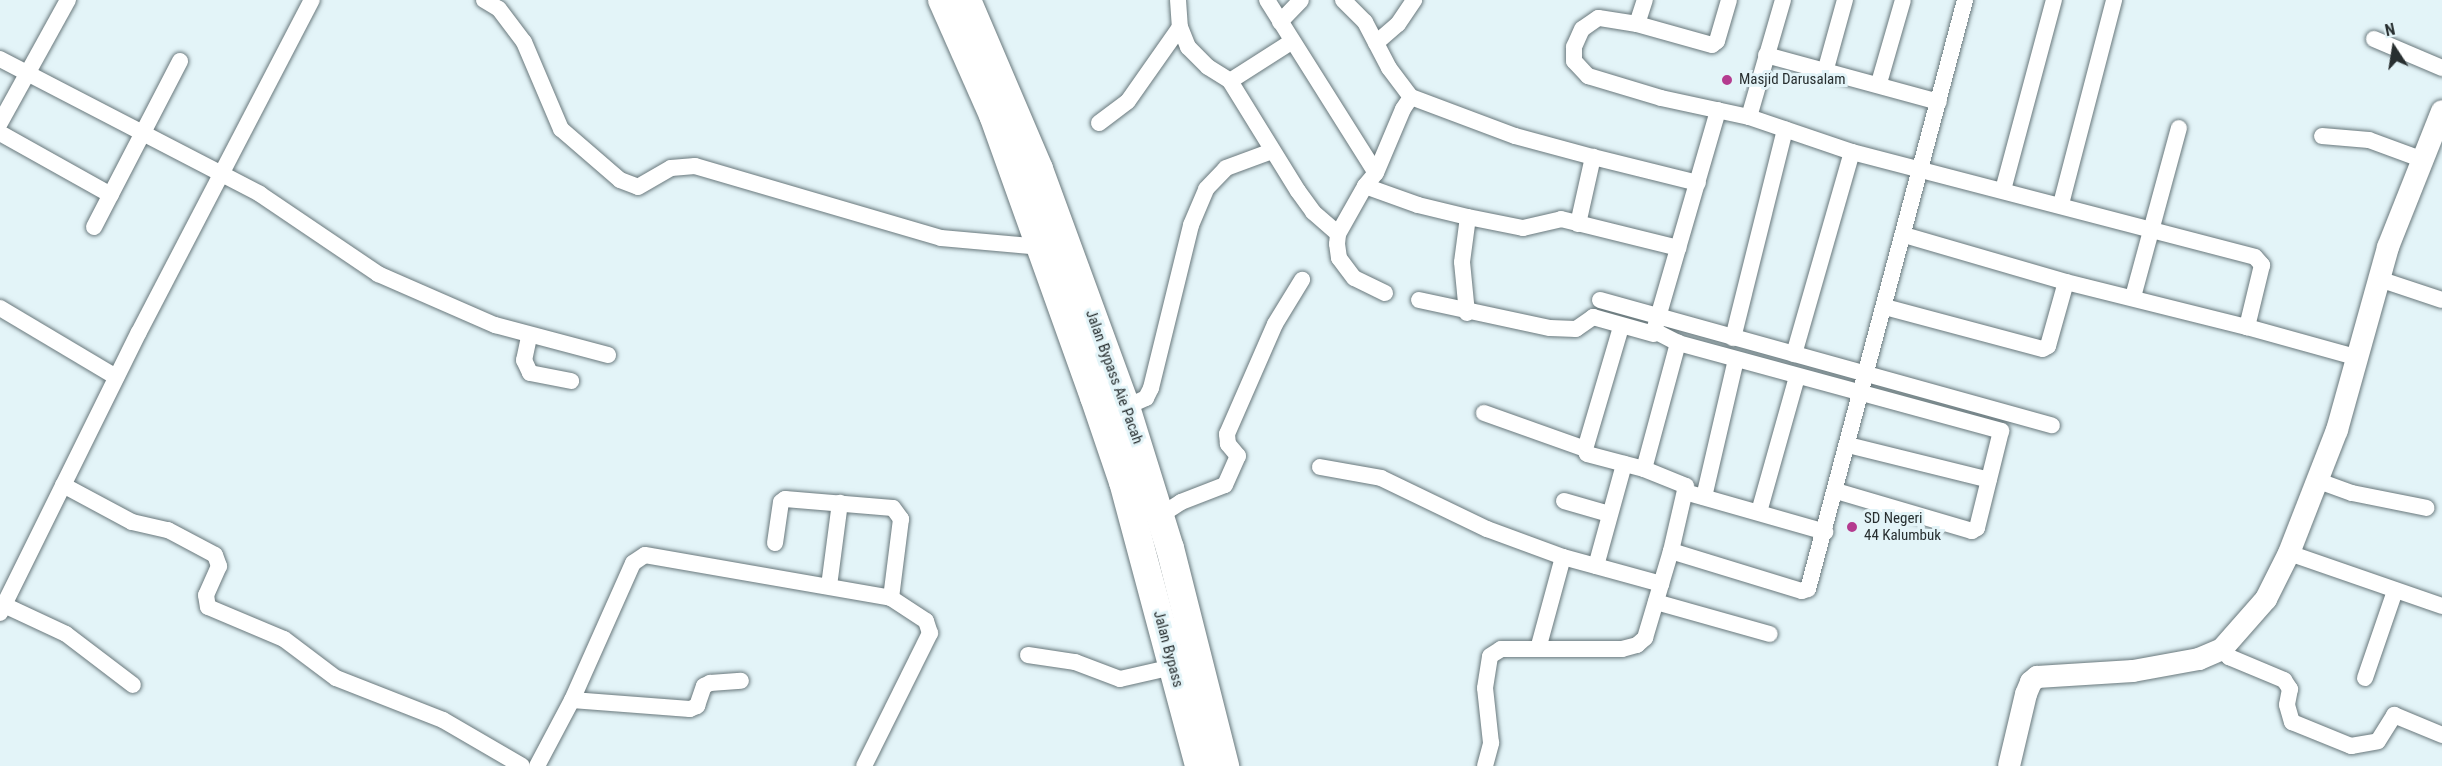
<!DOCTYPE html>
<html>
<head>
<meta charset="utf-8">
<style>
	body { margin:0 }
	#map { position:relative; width:2442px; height:766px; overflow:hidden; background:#e3f4f8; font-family:"Roboto Condensed",sans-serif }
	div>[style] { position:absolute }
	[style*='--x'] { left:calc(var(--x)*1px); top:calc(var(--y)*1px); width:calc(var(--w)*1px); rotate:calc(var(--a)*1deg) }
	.roads { filter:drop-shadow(0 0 2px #69787c) drop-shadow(0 0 2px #69787c) }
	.street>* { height:16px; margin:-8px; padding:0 8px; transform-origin:8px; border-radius:8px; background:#fff }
	.secondary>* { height:22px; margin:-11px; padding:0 11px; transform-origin:11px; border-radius:11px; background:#fff }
	.highway>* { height:28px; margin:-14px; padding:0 14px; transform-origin:14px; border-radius:14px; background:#fff }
	.dots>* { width:16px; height:16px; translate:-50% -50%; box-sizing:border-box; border:3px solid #e3f4f8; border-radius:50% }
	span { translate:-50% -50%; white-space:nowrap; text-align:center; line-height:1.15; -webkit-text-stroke:6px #e3f4f8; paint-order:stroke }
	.poi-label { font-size:15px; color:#282f30 }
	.left { translate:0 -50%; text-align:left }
	.street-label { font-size:15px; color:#282f30 }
	.north { position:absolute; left:2364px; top:18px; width:60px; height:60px; -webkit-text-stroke:4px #e3f4f8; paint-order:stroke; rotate:348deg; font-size:16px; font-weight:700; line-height:24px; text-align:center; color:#282f30 }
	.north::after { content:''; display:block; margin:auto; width:21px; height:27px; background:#282f30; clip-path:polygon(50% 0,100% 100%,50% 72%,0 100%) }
</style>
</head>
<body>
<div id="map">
	<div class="roads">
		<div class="street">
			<i style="--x:484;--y:0;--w:17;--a:31"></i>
			<i style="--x:499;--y:9;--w:41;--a:52.9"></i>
			<i style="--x:524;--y:42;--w:95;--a:67"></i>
			<i style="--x:561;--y:129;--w:78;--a:40.8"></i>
			<i style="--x:620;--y:180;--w:19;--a:21"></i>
			<i style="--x:638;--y:187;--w:38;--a:-30"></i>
			<i style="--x:671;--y:168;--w:24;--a:-5"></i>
			<i style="--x:695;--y:166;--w:256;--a:16.3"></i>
			<i style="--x:941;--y:238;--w:101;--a:5.1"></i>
			<i style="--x:1178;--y:0;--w:27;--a:86"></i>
			<i style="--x:1180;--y:27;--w:22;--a:68"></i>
			<i style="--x:1188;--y:47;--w:28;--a:45"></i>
			<i style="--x:1208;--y:67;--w:26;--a:32"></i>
			<i style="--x:1230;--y:81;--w:129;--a:58.3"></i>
			<i style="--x:1298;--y:191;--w:26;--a:54"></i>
			<i style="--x:1313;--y:212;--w:33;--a:41"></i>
			<i style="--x:1267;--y:0;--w:204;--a:57.8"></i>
			<i style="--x:1343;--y:0;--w:31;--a:45"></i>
			<i style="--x:1365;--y:22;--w:52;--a:62.4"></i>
			<i style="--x:1389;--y:68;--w:36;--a:53"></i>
			<i style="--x:1729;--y:0;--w:43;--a:106.3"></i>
			<i style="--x:1717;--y:41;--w:6;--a:141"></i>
			<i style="--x:1712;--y:45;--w:78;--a:-164.4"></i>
			<i style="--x:1637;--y:24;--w:39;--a:-171"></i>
			<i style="--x:1598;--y:18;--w:19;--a:145"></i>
			<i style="--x:1582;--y:29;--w:20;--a:114"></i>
			<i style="--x:1574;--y:47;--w:14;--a:90"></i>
			<i style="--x:1574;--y:61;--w:21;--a:47"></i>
			<i style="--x:1588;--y:76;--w:76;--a:16.8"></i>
			<i style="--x:1661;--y:98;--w:90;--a:12.2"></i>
			<i style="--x:1749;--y:117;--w:109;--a:18.8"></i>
			<i style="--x:1852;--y:152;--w:416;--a:14.6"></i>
			<i style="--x:2255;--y:257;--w:11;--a:49"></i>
			<i style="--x:2262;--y:265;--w:64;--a:103.6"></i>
			<i style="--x:2247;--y:327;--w:116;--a:15.5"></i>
			<i style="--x:1280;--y:22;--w:30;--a:-46"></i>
			<i style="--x:1637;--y:24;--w:25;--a:-72"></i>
			<i style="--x:2374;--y:39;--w:74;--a:23.1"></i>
			<i style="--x:1376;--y:43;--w:29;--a:-41"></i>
			<i style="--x:1398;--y:24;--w:29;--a:-56"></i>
			<i style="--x:1766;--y:55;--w:179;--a:15.2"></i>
			<i style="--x:0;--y:59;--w:293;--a:27.4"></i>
			<i style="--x:260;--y:194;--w:143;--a:34.1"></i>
			<i style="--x:378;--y:274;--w:128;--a:23.6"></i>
			<i style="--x:495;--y:325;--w:117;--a:14.9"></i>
			<i style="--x:1825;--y:72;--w:75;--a:-74.5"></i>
			<i style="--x:1230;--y:81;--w:72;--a:-32.6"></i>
			<i style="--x:1879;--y:83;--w:86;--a:-73.9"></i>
			<i style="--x:1749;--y:117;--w:122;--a:-73.8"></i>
			<i style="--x:0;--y:123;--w:141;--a:-61.1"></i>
			<i style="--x:1099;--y:123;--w:36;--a:-37"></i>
			<i style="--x:1128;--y:101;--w:90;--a:-54.9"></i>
			<i style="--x:0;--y:133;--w:127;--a:29.2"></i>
			<i style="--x:2322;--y:136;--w:47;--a:4.9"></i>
			<i style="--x:2369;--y:140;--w:55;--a:20.1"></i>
			<i style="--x:1365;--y:186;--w:56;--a:19.7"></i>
			<i style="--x:1418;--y:205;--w:51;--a:13.5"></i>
			<i style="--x:1468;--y:217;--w:56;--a:11.3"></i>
			<i style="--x:1523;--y:228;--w:39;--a:-13"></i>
			<i style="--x:1561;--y:219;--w:121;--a:13.9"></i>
			<i style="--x:2003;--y:190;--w:197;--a:-75"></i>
			<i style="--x:2061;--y:204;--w:211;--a:-75.4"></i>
			<i style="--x:1578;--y:224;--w:69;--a:-77.4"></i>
			<i style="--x:1593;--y:157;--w:108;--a:13.9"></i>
			<i style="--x:94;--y:227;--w:187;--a:-62.6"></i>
			<i style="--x:2379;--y:279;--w:66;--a:18.4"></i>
			<i style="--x:2066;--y:282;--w:187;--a:14"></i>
			<i style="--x:1385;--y:293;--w:34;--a:-154"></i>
			<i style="--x:1354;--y:278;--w:25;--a:-127"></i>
			<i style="--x:1339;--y:258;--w:14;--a:-98"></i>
			<i style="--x:1337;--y:244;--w:10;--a:-84"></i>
			<i style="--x:1338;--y:234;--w:55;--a:-60.6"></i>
			<i style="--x:1365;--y:186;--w:17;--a:-50"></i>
			<i style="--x:1376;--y:173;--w:69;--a:-67.1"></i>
			<i style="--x:1403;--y:109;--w:14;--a:-56"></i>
			<i style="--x:1411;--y:97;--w:111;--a:20.6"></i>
			<i style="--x:1515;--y:136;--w:81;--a:15.1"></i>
			<i style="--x:2133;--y:297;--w:175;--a:-74.8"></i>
			<i style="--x:1419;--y:300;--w:134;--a:12.1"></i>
			<i style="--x:1550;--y:328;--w:26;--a:2"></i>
			<i style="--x:1576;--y:329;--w:21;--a:-35"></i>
			<i style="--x:1593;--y:317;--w:63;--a:15.6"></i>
			<i style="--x:1600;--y:300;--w:469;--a:15.5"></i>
			<i style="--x:1885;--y:307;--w:163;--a:14.9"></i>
			<i style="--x:2043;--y:349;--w:6;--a:-31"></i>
			<i style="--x:2048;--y:346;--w:66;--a:-74.3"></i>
			<i style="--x:2066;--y:282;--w:169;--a:-163.8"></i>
			<i style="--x:0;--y:308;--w:135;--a:30.7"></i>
			<i style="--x:1467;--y:313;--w:51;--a:-95.6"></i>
			<i style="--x:1462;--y:262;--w:45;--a:-82.4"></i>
			<i style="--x:1621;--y:327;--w:127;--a:106.4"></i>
			<i style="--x:1585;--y:449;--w:5;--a:68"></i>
			<i style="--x:1587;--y:454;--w:59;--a:14.7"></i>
			<i style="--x:1644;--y:469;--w:45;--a:22"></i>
			<i style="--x:1686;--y:486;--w:67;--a:103"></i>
			<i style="--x:529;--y:337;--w:24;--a:102"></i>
			<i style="--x:524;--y:360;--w:14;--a:65"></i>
			<i style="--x:530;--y:373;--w:42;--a:11"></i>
			<i style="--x:1733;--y:338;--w:215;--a:-76"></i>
			<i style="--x:1678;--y:343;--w:335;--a:15.2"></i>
			<i style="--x:2001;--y:431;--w:100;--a:103.9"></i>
			<i style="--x:1977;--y:528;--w:6;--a:149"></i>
			<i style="--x:1972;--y:531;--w:142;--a:-163.6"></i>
			<i style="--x:1794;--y:354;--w:210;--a:-74"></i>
			<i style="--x:1126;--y:407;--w:22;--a:-24"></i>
			<i style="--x:1146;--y:398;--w:11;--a:-63"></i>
			<i style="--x:1151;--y:388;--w:168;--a:-76.2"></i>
			<i style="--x:1191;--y:225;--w:39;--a:-67"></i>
			<i style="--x:1206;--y:189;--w:29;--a:-46"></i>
			<i style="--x:1226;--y:168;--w:49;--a:-20.3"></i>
			<i style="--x:1484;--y:413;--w:107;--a:19.6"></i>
			<i style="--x:1848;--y:445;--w:145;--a:13.9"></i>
			<i style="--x:1320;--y:467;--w:62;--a:10.2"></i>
			<i style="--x:1381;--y:478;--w:118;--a:25.7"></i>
			<i style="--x:1487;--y:529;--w:81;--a:20.2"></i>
			<i style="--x:1563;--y:557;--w:102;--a:15.4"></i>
			<i style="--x:1644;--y:469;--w:131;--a:-74.9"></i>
			<i style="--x:1678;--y:343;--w:27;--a:-153"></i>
			<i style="--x:1654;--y:331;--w:230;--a:-73.8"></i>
			<i style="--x:2316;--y:480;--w:38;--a:20"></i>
			<i style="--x:2352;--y:493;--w:76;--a:11.3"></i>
			<i style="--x:63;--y:485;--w:78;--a:28.2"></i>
			<i style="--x:132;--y:522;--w:37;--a:13"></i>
			<i style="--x:168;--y:530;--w:53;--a:28"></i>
			<i style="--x:215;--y:555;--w:12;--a:70"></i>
			<i style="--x:219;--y:566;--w:32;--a:114"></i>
			<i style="--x:206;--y:595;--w:12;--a:81"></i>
			<i style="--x:208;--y:607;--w:82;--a:22.8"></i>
			<i style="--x:284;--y:639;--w:65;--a:36.9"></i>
			<i style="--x:336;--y:678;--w:115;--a:21.4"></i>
			<i style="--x:443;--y:720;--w:91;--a:30.2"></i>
			<i style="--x:1685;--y:492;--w:146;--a:15.9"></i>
			<i style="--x:1704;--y:497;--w:141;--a:-76.9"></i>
			<i style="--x:1564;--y:501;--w:47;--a:16.1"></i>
			<i style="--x:1759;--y:512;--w:140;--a:-74.3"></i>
			<i style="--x:1161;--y:515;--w:24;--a:-33"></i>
			<i style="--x:1181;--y:502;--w:47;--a:-21.1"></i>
			<i style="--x:1225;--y:485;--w:32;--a:-66"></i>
			<i style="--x:1238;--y:456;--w:16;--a:-130"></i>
			<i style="--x:1228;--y:444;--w:10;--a:-96"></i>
			<i style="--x:1227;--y:434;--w:120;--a:-66.4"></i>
			<i style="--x:1275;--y:324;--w:52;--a:-58.5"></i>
			<i style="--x:775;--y:543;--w:41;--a:-81.7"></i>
			<i style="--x:781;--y:502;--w:5;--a:-37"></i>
			<i style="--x:785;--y:499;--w:108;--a:4.8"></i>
			<i style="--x:893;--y:508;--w:14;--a:54"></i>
			<i style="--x:901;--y:519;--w:80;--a:97.2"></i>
			<i style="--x:2289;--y:553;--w:162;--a:19.1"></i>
			<i style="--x:1596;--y:566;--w:106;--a:-74.6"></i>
			<i style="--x:829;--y:586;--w:84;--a:-82.5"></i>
			<i style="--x:1656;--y:602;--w:118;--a:15.7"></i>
			<i style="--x:4;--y:605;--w:68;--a:25.1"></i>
			<i style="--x:66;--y:634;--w:84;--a:37.3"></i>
			<i style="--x:0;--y:613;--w:313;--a:-63.7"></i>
			<i style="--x:139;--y:332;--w:374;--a:-62.5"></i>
			<i style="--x:1538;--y:649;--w:95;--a:-74.8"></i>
			<i style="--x:2222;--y:649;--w:11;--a:49"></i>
			<i style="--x:2229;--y:657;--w:60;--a:22.7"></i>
			<i style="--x:2284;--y:680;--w:11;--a:56"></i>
			<i style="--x:2290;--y:689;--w:16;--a:101"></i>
			<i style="--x:2287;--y:705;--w:18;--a:74"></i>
			<i style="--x:2292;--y:722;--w:64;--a:22.1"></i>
			<i style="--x:2351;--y:746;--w:27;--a:-10"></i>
			<i style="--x:2378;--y:741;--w:31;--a:-58"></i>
			<i style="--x:2394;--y:715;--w:52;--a:22.6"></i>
			<i style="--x:1028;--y:655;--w:48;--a:8.5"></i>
			<i style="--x:1075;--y:662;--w:48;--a:20.7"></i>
			<i style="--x:1120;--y:679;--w:54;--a:-12.8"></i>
			<i style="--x:2365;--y:678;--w:92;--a:-71"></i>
			<i style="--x:572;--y:700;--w:118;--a:4.4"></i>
			<i style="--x:690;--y:709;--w:8;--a:-23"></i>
			<i style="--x:697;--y:706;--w:21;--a:-71"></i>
			<i style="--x:704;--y:686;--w:7;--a:-27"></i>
			<i style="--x:710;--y:683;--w:31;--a:-4"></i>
			<i style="--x:537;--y:766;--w:75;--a:-62.1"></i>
			<i style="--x:572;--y:700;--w:150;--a:-66"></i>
			<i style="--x:633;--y:563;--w:14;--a:-34"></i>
			<i style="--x:645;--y:555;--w:250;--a:9.9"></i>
			<i style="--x:891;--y:598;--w:42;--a:33.3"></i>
			<i style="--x:926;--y:621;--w:13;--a:72"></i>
			<i style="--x:930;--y:633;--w:148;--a:116.4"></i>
			<i style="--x:1485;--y:766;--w:24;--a:-75"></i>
			<i style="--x:1491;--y:743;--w:55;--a:-96.2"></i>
			<i style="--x:1485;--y:688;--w:32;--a:-81"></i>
			<i style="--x:1490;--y:656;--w:13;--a:-32"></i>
			<i style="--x:1501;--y:649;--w:121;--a:0"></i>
			<i style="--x:1622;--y:649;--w:16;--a:-15"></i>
			<i style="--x:1637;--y:645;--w:11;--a:-41"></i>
			<i style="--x:1645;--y:638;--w:91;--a:-73.4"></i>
			<i style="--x:1671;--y:551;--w:137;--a:17"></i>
			<i style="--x:1802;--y:591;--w:6;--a:-18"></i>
			<i style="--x:1808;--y:589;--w:610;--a:-75.07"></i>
		</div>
		<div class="secondary">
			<i style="--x:2009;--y:766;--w:74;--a:-76.7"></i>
			<i style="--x:2026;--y:694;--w:13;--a:-67"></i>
			<i style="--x:2031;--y:682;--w:8;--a:-40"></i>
			<i style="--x:2037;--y:677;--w:96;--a:-3.6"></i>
			<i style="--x:2133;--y:671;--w:67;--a:-10.3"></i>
			<i style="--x:2199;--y:659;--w:25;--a:-23"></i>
			<i style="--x:2222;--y:649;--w:67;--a:-48.7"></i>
			<i style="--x:2266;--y:599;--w:51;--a:-63.4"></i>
			<i style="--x:2289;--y:553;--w:132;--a:-68.7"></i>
			<i style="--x:2337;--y:430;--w:190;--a:-74.4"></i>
			<i style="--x:2388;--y:247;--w:146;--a:-68.3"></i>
		</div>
		<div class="highway">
			<i style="--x:942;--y:0;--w:126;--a:66.1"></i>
			<i style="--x:993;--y:115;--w:300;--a:70.3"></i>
			<i style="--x:1094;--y:397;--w:90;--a:71.2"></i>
			<i style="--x:1123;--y:482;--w:294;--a:75"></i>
			<i style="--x:967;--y:0;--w:184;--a:66.9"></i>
			<i style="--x:1039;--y:169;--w:253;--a:69.9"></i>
			<i style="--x:1126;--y:407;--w:148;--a:72.7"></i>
			<i style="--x:1170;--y:548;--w:225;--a:75.8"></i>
		</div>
	</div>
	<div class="dots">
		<i style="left:1727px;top:80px;background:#b43b8f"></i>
		<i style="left:1852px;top:527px;background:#b43b8f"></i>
	</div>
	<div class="poi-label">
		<span class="left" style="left:1739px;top:80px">Masjid Darusalam</span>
		<span class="left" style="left:1864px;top:527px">SD Negeri<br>44 Kalumbuk</span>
	</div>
	<div class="street-label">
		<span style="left:1114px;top:377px;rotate:70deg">Jalan Bypass Aie Pacah</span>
		<span style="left:1168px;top:649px;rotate:75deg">Jalan Bypass</span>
	</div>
	<div class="north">N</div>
</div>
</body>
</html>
